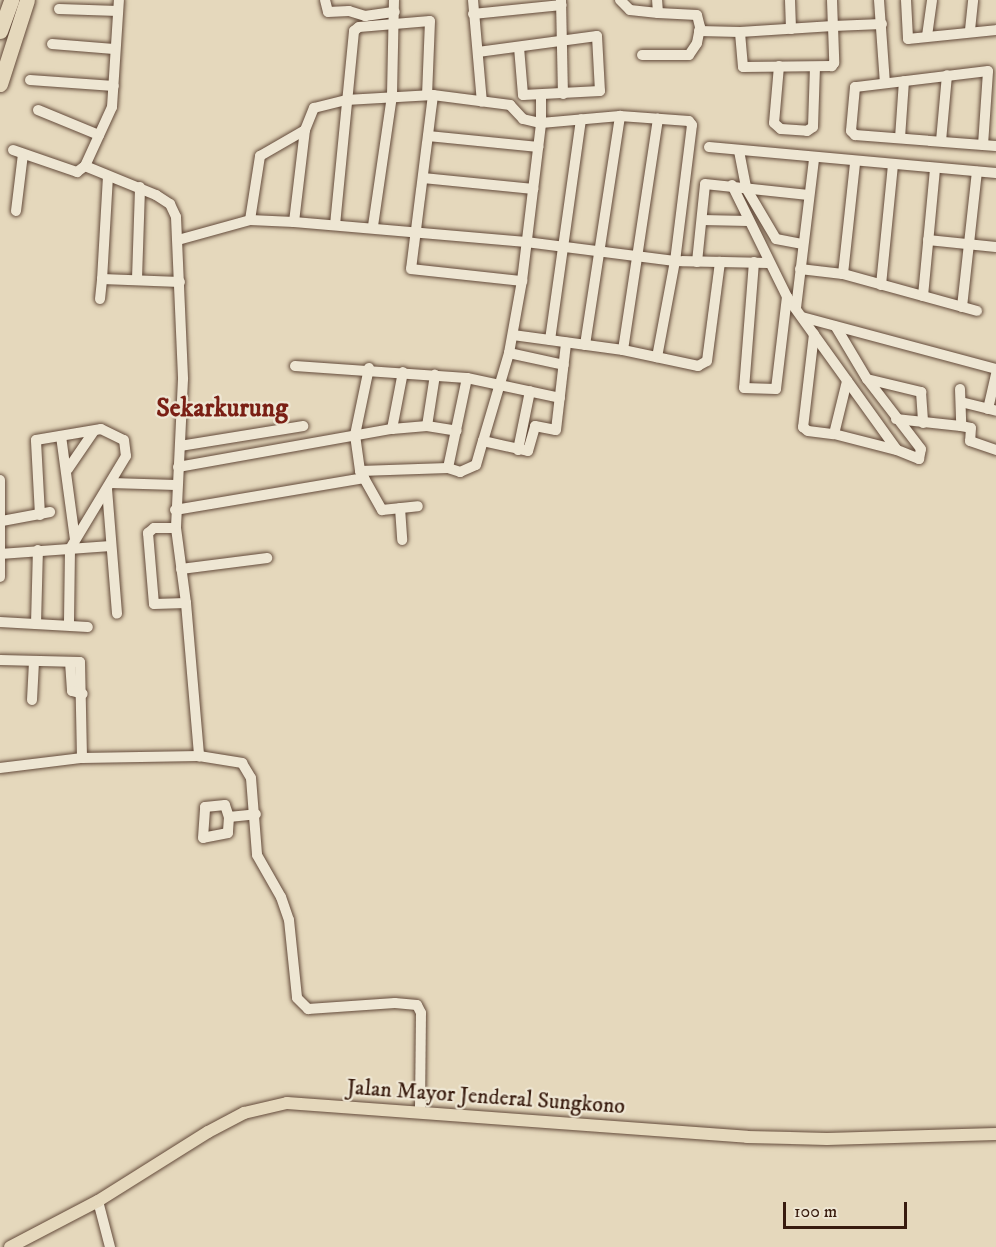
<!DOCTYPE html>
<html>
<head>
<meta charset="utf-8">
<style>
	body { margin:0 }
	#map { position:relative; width:996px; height:1247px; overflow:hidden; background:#e5d8bc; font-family:"IM FELL DW Pica",serif }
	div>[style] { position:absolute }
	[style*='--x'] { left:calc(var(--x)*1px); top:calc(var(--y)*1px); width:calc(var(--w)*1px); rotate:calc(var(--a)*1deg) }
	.roads { filter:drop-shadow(0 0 2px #634a3a) drop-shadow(0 0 2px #634a3a) }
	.minor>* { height:10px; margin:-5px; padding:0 5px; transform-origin:5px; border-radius:5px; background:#eee6d3 }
	.major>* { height:12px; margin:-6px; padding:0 6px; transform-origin:6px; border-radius:6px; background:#e5d8bc }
	.highway>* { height:15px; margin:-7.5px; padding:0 7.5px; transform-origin:7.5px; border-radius:7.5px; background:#e5d8bc }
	span { translate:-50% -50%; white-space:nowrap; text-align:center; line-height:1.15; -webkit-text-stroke:4.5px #eee6d3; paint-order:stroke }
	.street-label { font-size:22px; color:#381b0e }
	.quarter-label { font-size:26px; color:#7a1f14; font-weight:700 }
	.scale { position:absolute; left:783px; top:1202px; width:124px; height:27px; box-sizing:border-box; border:3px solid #381b0e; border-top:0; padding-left:8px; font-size:18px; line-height:21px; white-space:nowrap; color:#381b0e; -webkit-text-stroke:4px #eee6d3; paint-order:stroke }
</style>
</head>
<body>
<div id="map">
	<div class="roads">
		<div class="minor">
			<i style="--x:325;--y:0;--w:12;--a:76"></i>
			<i style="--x:328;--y:12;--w:21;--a:-3"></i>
			<i style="--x:349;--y:11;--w:17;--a:17"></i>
			<i style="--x:365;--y:16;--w:30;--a:-8"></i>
			<i style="--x:473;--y:0;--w:102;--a:85"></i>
			<i style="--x:561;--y:0;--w:94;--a:88.8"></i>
			<i style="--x:620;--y:0;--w:14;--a:45"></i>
			<i style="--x:630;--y:10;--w:28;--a:6"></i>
			<i style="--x:790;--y:0;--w:29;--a:88"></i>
			<i style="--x:832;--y:0;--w:26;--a:88"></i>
			<i style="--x:833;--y:26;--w:37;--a:88"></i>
			<i style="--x:834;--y:63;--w:4;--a:124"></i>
			<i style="--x:832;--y:66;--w:89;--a:179.4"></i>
			<i style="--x:743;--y:67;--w:35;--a:-95"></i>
			<i style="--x:740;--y:32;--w:93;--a:-3.7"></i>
			<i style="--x:833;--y:26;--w:49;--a:-2.3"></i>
			<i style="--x:879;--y:0;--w:83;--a:85.9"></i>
			<i style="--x:906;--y:0;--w:39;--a:87"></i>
			<i style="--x:908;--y:39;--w:88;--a:-5.8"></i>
			<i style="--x:59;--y:9;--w:59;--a:1.9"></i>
			<i style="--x:473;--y:14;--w:89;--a:-5.8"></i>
			<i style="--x:970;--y:30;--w:30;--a:-84"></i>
			<i style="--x:699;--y:31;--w:41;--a:1.4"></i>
			<i style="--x:927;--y:36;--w:36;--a:-82"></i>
			<i style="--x:52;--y:44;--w:62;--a:4.6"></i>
			<i style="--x:478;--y:52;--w:120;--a:-7.7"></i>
			<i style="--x:597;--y:36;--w:55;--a:86.9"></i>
			<i style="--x:600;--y:91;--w:77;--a:177"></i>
			<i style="--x:523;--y:95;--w:48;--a:-94.8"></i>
			<i style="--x:642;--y:55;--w:47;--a:0"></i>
			<i style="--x:689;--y:55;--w:14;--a:-56"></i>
			<i style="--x:697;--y:43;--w:16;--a:-79"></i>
			<i style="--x:700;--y:27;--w:12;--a:-104"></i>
			<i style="--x:697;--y:15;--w:39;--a:-177"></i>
			<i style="--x:658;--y:13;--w:13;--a:-94"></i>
			<i style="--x:779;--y:66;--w:57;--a:95"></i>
			<i style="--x:774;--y:123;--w:9;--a:41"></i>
			<i style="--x:781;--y:129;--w:26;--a:4"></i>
			<i style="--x:807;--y:131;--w:7;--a:-34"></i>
			<i style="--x:813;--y:127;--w:60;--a:-88.1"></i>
			<i style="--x:30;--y:80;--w:84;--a:4.1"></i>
			<i style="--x:433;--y:95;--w:175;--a:97.2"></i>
			<i style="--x:411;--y:269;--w:112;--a:6.2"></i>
			<i style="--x:38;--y:110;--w:66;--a:22.3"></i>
			<i style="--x:428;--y:136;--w:111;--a:5.7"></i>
			<i style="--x:900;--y:138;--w:57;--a:-86"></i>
			<i style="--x:941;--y:141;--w:66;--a:-84.8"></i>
			<i style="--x:983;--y:145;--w:74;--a:-86.1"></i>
			<i style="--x:988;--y:71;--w:134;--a:173.1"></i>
			<i style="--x:855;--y:87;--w:44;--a:95.2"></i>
			<i style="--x:851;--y:131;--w:6;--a:45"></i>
			<i style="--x:855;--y:135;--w:141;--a:4.5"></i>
			<i style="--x:709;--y:147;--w:288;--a:5.2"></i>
			<i style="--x:13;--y:150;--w:68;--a:19"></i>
			<i style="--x:77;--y:172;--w:10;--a:-37"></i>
			<i style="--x:85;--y:166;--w:65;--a:-65.4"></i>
			<i style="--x:112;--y:107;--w:107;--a:-86.3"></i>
			<i style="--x:739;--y:151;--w:38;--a:79"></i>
			<i style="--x:746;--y:188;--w:59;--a:59.5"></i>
			<i style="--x:776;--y:239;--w:26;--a:11"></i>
			<i style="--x:85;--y:166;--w:77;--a:22.2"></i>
			<i style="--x:156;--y:195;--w:17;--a:33"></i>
			<i style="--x:170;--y:204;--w:14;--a:65"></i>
			<i style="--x:176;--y:217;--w:162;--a:87.5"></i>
			<i style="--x:183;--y:379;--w:149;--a:92.7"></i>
			<i style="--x:176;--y:528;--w:76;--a:82.4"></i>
			<i style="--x:186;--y:603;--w:154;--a:85.1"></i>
			<i style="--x:108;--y:176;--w:103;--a:93.3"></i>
			<i style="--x:102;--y:279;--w:78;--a:2.2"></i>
			<i style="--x:423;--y:178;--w:111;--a:5.7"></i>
			<i style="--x:732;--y:185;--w:125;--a:63.8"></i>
			<i style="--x:787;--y:297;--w:188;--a:54.3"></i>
			<i style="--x:897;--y:450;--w:24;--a:22"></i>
			<i style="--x:919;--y:459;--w:10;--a:-79"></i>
			<i style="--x:921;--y:449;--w:88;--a:-127.6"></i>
			<i style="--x:867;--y:379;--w:61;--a:-120.8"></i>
			<i style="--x:16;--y:211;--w:57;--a:-83"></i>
			<i style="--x:250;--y:220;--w:65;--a:-81.1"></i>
			<i style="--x:260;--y:156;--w:52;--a:-30"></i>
			<i style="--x:305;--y:130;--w:24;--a:-68"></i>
			<i style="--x:314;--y:108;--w:33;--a:-14"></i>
			<i style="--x:346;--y:100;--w:87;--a:-3.3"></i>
			<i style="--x:433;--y:95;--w:78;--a:7.4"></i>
			<i style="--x:510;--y:105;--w:19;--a:47"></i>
			<i style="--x:523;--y:119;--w:18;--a:13"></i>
			<i style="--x:541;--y:123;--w:79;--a:-5.1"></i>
			<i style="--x:620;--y:116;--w:69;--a:4.1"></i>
			<i style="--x:689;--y:121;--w:5;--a:53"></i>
			<i style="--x:692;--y:125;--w:137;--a:97.1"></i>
			<i style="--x:675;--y:261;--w:98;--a:100.6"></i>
			<i style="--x:702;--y:220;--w:46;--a:1.2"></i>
			<i style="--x:294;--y:222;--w:93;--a:-83.2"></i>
			<i style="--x:335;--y:225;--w:195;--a:-84.4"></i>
			<i style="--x:354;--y:31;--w:6;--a:-39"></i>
			<i style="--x:359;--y:27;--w:71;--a:-4.8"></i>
			<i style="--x:430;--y:21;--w:74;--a:92.3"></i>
			<i style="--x:373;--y:226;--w:132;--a:-81.7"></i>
			<i style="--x:392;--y:95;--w:95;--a:-88.8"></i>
			<i style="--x:178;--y:240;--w:75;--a:-15.5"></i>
			<i style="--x:250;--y:220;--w:44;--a:2.6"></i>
			<i style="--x:294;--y:222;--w:233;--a:4.9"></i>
			<i style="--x:526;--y:242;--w:150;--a:7.3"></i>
			<i style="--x:675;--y:261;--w:93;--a:1.2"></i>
			<i style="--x:928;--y:240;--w:68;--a:5.9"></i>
			<i style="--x:697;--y:262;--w:78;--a:-84.1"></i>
			<i style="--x:705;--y:184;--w:104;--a:6.1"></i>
			<i style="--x:754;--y:262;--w:126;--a:94.5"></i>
			<i style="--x:744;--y:388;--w:32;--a:2"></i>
			<i style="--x:776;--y:389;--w:93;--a:-83.2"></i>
			<i style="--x:800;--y:269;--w:43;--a:6.6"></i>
			<i style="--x:843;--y:274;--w:139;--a:15.4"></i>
			<i style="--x:843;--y:274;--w:112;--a:-83.8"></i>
			<i style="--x:137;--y:279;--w:92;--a:-88.1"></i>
			<i style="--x:881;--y:285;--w:121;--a:-84.3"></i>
			<i style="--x:923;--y:296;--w:128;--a:-84.6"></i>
			<i style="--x:100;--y:299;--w:20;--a:-84"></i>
			<i style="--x:962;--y:307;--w:136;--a:-83.7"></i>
			<i style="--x:796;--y:308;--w:149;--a:-83.1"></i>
			<i style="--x:802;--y:317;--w:201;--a:15"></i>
			<i style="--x:814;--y:334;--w:94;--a:96.7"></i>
			<i style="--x:803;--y:427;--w:6;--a:39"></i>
			<i style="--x:808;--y:431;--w:26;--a:7"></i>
			<i style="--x:834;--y:434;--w:65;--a:14.3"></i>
			<i style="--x:513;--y:335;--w:111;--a:7.8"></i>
			<i style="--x:623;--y:350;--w:77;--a:12"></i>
			<i style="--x:698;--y:366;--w:10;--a:-29"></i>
			<i style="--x:707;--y:361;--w:100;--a:-82.5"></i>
			<i style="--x:550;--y:340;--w:223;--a:-82"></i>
			<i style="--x:585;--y:345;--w:232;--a:-81.3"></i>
			<i style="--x:623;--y:350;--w:234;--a:-81.4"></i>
			<i style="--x:509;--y:353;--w:56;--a:12.3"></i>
			<i style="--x:295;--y:366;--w:172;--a:4"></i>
			<i style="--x:467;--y:378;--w:95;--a:12.1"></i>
			<i style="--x:369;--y:368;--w:68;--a:101.8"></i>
			<i style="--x:355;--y:435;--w:36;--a:82"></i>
			<i style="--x:360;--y:471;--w:45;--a:60.6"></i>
			<i style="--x:382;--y:510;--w:36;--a:-6"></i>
			<i style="--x:867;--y:379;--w:56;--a:13.5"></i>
			<i style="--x:921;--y:392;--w:31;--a:86"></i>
			<i style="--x:960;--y:389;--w:37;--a:88"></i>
			<i style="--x:961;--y:426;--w:10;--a:11"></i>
			<i style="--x:971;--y:428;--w:13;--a:94"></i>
			<i style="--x:970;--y:441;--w:28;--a:19"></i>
			<i style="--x:961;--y:402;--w:36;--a:14"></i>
			<i style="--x:988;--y:409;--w:37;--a:-77"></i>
			<i style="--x:896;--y:419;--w:65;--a:6.1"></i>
			<i style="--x:427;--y:426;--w:52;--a:-81.1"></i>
			<i style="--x:392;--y:429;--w:58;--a:-79.1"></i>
			<i style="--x:834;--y:434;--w:55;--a:-76.2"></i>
			<i style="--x:61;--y:436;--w:104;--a:82.3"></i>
			<i style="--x:483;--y:441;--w:92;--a:-73.5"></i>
			<i style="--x:509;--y:353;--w:73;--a:-79.8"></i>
			<i style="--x:522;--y:281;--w:159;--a:-83.1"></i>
			<i style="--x:541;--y:123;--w:28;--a:-90"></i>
			<i style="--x:180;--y:446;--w:125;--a:-9.2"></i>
			<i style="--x:518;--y:450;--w:60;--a:-78.5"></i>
			<i style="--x:178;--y:467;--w:217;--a:-10.1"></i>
			<i style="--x:392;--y:429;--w:35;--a:-5"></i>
			<i style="--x:427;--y:426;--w:30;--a:9"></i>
			<i style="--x:448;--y:468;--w:13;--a:18"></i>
			<i style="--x:460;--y:472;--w:17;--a:-24"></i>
			<i style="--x:476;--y:465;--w:25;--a:-74"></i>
			<i style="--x:483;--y:441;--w:46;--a:12.5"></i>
			<i style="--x:528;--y:451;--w:26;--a:-74"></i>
			<i style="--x:535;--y:426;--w:21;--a:11"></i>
			<i style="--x:556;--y:430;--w:88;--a:-83.4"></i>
			<i style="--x:68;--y:469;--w:46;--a:-55.6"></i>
			<i style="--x:360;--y:471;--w:88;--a:-2"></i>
			<i style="--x:448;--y:468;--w:92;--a:-78.1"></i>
			<i style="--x:0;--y:480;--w:97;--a:90"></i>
			<i style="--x:111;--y:483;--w:65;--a:1.8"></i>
			<i style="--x:107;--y:489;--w:125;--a:85.4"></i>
			<i style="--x:400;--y:508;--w:32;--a:86"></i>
			<i style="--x:175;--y:510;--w:192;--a:-9.6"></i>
			<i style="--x:40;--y:515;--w:75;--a:-93.1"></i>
			<i style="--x:36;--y:440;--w:66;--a:-9.6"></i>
			<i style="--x:101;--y:429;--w:25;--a:26"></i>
			<i style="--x:124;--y:440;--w:16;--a:83"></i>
			<i style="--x:126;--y:456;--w:109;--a:121.1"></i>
			<i style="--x:70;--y:549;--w:76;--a:90.8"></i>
			<i style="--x:2;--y:521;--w:49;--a:-10.6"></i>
			<i style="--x:176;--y:528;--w:22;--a:180"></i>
			<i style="--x:154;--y:528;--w:8;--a:140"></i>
			<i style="--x:148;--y:533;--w:71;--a:85.2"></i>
			<i style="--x:154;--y:604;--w:32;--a:-2"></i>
			<i style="--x:0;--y:554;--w:111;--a:-4.1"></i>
			<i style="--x:181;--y:569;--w:87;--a:-7.3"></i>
			<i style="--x:0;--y:622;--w:88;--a:3.3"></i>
			<i style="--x:36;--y:624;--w:74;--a:-88.5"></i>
			<i style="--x:0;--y:660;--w:80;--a:1.4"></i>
			<i style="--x:80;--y:662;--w:96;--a:88.8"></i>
			<i style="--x:70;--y:662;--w:29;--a:86"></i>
			<i style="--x:72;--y:691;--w:11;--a:15"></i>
			<i style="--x:32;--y:700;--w:39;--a:-87"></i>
			<i style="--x:0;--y:768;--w:83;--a:-7"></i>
			<i style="--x:82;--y:758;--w:117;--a:-1"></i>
			<i style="--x:199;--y:756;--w:44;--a:9.2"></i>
			<i style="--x:242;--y:763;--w:17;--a:59"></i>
			<i style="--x:251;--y:778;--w:77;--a:85.5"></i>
			<i style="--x:257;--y:855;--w:48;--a:60.3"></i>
			<i style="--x:281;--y:897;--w:24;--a:71"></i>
			<i style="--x:289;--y:920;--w:78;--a:84.1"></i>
			<i style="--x:297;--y:998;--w:16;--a:45"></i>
			<i style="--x:308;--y:1009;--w:87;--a:-3.9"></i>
			<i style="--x:395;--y:1003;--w:22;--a:5"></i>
			<i style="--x:417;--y:1005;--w:9;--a:63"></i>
			<i style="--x:421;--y:1013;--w:98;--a:90.6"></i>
			<i style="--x:229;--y:817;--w:16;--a:94"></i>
			<i style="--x:228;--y:833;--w:25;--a:169"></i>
			<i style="--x:203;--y:838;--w:31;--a:-86"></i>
			<i style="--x:205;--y:807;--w:20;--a:-6"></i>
			<i style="--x:225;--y:805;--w:13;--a:72"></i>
			<i style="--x:229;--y:817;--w:27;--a:-6"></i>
			<i style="--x:98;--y:1201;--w:48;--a:75.4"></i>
		</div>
		<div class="major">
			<i style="--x:10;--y:1247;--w:99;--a:-27.6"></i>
			<i style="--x:98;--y:1201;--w:130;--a:-32.1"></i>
			<i style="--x:208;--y:1132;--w:41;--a:-27.8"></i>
			<i style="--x:244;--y:1113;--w:44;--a:-13.1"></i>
			<i style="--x:287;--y:1103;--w:461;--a:4.2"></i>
			<i style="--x:747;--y:1137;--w:80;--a:1.4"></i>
			<i style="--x:827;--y:1139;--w:169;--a:-1.7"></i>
		</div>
		<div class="highway">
			<i style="--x:0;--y:31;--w:33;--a:-70"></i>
			<i style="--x:0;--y:84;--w:88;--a:-72.2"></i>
		</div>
	</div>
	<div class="street-label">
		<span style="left:486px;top:1097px;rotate:4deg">Jalan Mayor Jenderal Sungkono</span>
	</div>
	<div class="quarter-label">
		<span style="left:222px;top:409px">Sekarkurung</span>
	</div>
	<div class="scale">100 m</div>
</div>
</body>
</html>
